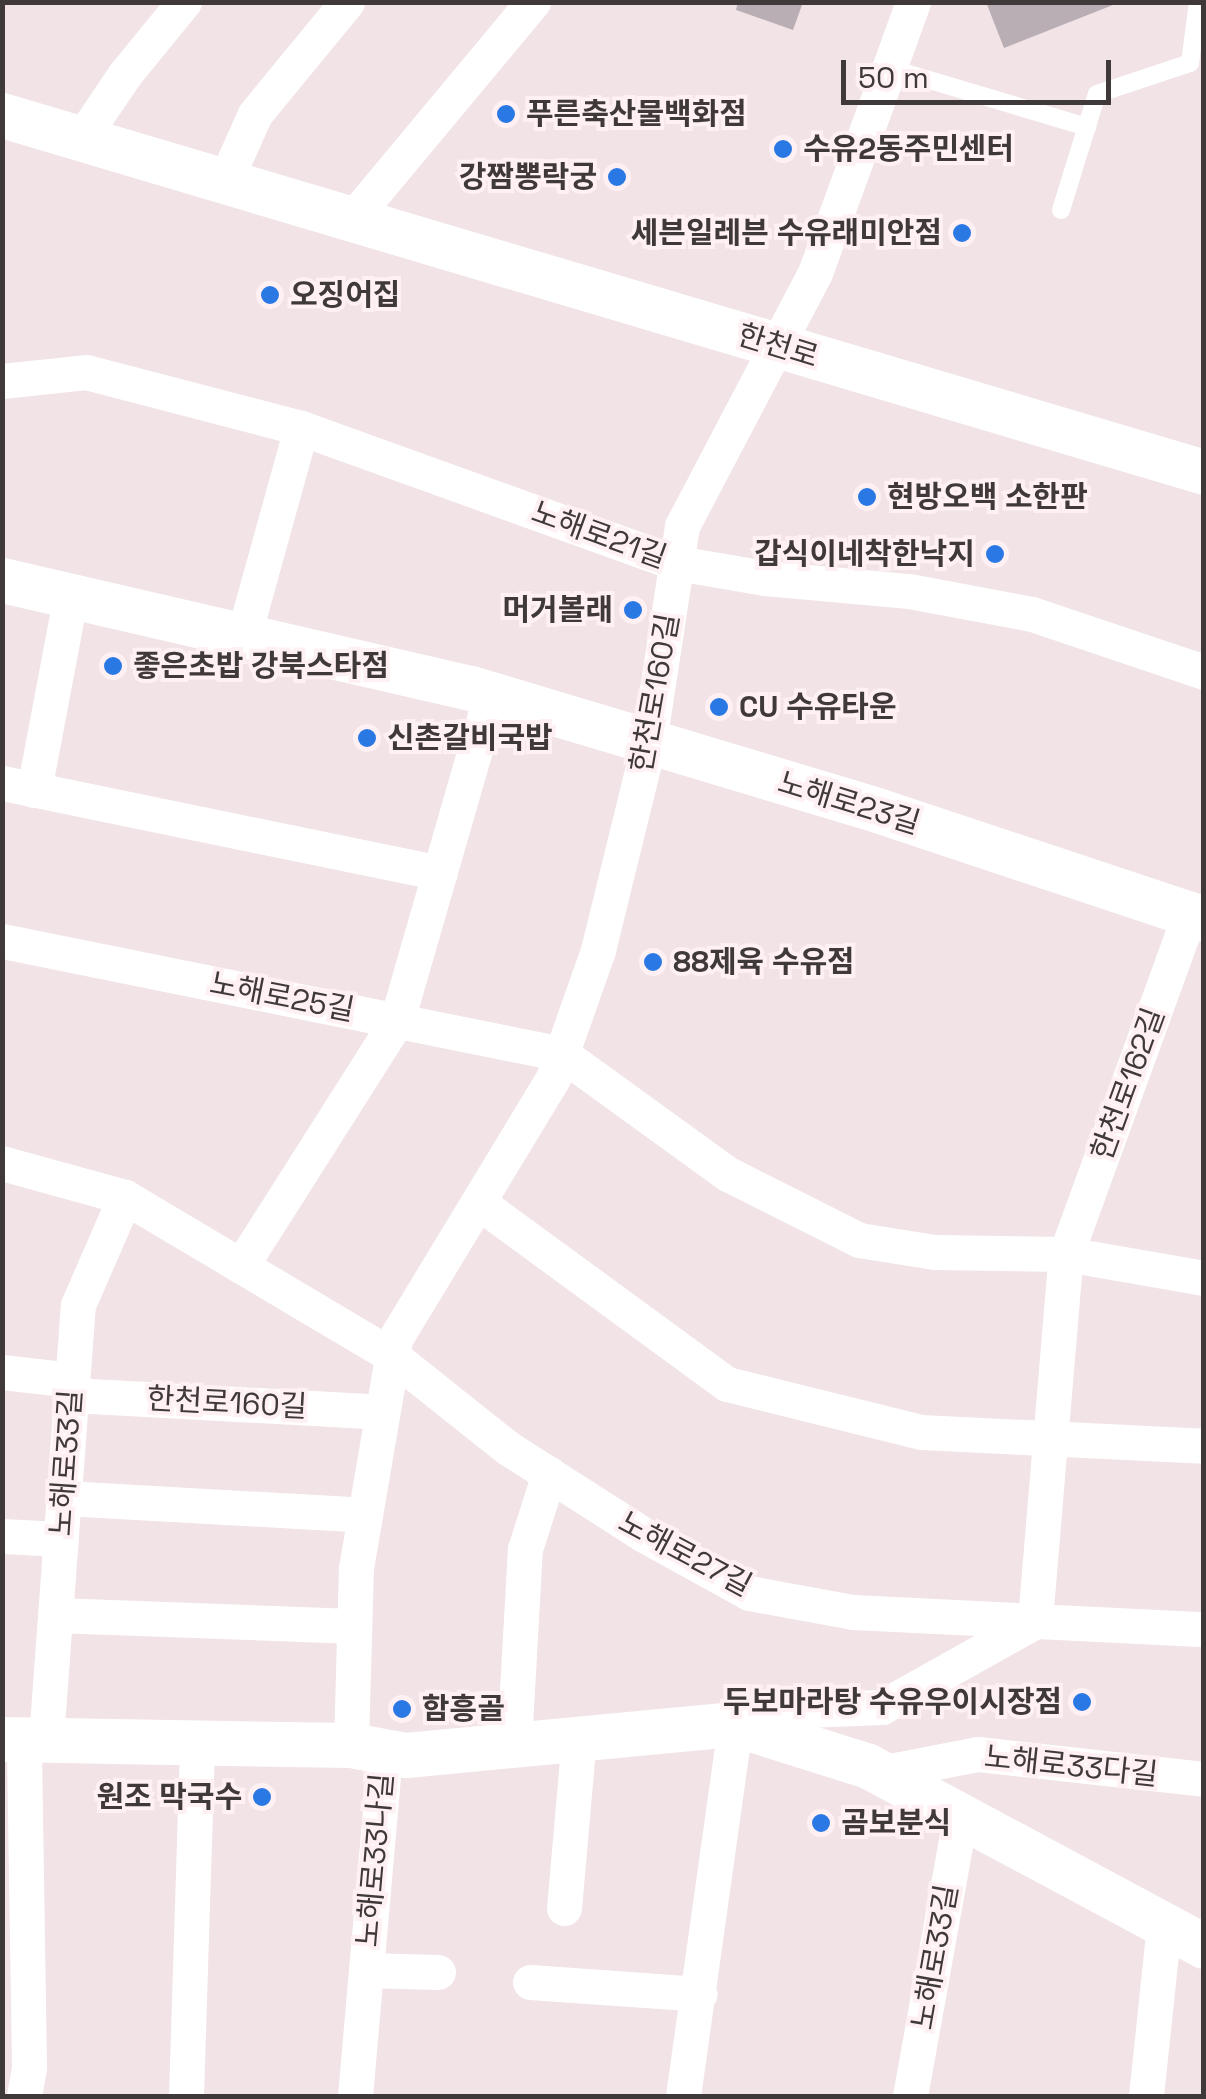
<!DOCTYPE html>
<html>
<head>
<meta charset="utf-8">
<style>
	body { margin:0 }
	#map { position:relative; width:1206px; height:2099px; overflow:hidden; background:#f1e3e6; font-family:"Space Grotesk","Noto Sans KR",sans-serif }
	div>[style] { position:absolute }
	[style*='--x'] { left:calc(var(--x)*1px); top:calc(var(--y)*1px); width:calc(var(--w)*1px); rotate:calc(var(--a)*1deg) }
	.building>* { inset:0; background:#b9aeb4 }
	.service>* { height:18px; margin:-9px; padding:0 9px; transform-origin:9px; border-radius:9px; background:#fff }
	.minor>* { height:35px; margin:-17.5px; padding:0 17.5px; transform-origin:17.5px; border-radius:17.5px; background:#fff }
	.tertiary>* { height:45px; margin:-22.5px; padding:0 22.5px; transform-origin:22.5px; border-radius:22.5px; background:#fff }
	.dots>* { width:28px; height:28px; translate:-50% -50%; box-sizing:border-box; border:5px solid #fff0f3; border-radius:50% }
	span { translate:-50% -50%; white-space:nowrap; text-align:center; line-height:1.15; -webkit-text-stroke:8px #fff0f3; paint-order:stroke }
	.poi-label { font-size:30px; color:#3f393a; font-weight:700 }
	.left { translate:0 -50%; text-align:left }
	.right { translate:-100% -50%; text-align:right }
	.street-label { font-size:30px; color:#3f393a }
	.frame { position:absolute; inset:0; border:5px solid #3f393a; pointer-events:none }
	.scale { position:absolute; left:841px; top:60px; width:270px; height:45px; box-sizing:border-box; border:5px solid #3f393a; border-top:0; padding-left:12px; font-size:30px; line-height:35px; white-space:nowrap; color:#3f393a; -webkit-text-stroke:8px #fff0f3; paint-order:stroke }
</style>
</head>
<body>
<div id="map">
	<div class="building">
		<i style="clip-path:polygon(738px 2px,803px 2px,793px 30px,736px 10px)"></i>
		<i style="clip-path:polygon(986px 2px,1118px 2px,1118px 3px,1004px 48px)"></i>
	</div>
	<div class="service">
		<i style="--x:889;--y:68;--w:207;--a:16.6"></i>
		<i style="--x:1061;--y:210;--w:121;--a:-72.8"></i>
		<i style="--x:1097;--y:94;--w:98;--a:-18.4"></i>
		<i style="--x:1190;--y:63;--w:62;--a:-82.5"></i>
	</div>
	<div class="minor">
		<i style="--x:81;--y:139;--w:78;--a:-55.9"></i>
		<i style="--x:125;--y:74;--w:93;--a:-50.7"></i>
		<i style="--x:225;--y:181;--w:73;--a:-65.9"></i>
		<i style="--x:255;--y:114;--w:145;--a:-50.6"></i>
		<i style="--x:352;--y:219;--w:283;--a:-50.2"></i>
		<i style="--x:2;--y:381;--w:84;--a:-6.1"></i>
		<i style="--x:86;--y:372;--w:222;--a:14.6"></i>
		<i style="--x:301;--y:428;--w:400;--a:19.8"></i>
		<i style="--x:677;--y:563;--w:89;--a:9.7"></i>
		<i style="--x:765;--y:578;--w:145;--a:5.2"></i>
		<i style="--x:909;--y:591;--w:125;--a:10.6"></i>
		<i style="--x:1032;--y:614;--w:182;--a:18.6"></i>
		<i style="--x:244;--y:634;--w:214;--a:-74.5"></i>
		<i style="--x:2;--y:783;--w:447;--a:11.6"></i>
		<i style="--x:34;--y:790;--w:194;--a:-79.3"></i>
		<i style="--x:2;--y:941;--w:571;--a:11.41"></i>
		<i style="--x:562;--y:1054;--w:205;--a:35.9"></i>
		<i style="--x:728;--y:1174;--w:147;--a:26.7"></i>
		<i style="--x:859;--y:1240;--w:76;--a:9.1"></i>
		<i style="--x:934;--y:1252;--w:132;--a:0.9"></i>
		<i style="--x:1066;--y:1254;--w:140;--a:9.9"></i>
		<i style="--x:2;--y:1163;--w:128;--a:15.5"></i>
		<i style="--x:125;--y:1197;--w:309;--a:30.7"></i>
		<i style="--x:391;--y:1355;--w:149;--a:38.5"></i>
		<i style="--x:508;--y:1448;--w:161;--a:32.6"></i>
		<i style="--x:644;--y:1535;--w:120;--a:28.9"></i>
		<i style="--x:749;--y:1593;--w:106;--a:10.4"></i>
		<i style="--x:853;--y:1612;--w:351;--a:2.8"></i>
		<i style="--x:478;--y:1202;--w:308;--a:36.2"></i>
		<i style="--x:727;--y:1384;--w:200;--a:13.9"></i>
		<i style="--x:921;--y:1432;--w:283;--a:2.8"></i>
		<i style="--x:241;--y:1266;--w:291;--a:-57.6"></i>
		<i style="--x:397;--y:1020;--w:339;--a:-73.9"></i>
		<i style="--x:2;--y:1372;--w:70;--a:6.5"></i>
		<i style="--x:72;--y:1395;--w:310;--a:3.1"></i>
		<i style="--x:64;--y:1498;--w:301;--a:3.2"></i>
		<i style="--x:2;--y:1536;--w:59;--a:2.9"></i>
		<i style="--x:55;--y:1615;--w:299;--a:2.1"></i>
		<i style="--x:1035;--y:1620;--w:367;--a:-85.2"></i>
		<i style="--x:1066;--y:1254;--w:362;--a:-70"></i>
		<i style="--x:46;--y:1739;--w:435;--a:-85.8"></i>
		<i style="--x:78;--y:1305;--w:118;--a:-66.5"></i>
		<i style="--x:514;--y:1744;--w:195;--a:-86.8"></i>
		<i style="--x:525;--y:1549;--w:79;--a:-72.3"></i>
		<i style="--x:351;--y:1745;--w:177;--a:-88.4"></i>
		<i style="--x:356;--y:1568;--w:232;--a:-80.3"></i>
		<i style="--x:395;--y:1339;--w:305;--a:-58.8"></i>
		<i style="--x:553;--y:1078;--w:136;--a:-70.6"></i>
		<i style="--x:598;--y:950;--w:214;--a:-76.2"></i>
		<i style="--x:649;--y:742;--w:219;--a:-81.3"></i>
		<i style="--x:682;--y:526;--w:286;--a:-62.3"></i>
		<i style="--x:815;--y:273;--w:288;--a:-70.1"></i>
		<i style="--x:880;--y:1773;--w:100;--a:-11"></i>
		<i style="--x:978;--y:1754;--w:227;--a:6.3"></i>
		<i style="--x:564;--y:1908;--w:171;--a:-85"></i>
		<i style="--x:366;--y:1970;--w:72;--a:1.6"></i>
		<i style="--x:530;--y:1982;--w:170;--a:4"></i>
		<i style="--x:24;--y:2096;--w:29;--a:-80"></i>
		<i style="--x:29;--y:2067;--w:329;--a:-90.9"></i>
		<i style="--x:186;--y:2096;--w:354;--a:-88.2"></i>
		<i style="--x:355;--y:2096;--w:346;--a:-85"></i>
		<i style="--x:683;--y:2096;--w:376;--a:-82"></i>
		<i style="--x:735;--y:1724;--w:26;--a:-28"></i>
		<i style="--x:758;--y:1712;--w:124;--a:-2.3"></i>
		<i style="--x:882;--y:1707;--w:176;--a:-29.3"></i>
		<i style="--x:910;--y:2096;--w:283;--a:-79.8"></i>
		<i style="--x:1146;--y:2096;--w:172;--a:-84"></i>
	</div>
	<div class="tertiary">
		<i style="--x:2;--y:115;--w:1254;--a:16.54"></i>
		<i style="--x:2;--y:580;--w:481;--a:13"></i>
		<i style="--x:471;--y:688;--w:427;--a:16.7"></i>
		<i style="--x:880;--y:811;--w:342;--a:18.4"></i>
		<i style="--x:2;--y:1739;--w:349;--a:1"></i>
		<i style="--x:351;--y:1745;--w:56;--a:10.3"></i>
		<i style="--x:406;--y:1755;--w:330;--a:-5.4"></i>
		<i style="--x:735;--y:1724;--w:139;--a:17.5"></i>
		<i style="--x:868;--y:1766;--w:381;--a:28.2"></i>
	</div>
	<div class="dots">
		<i style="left:506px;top:114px;background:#2a78e4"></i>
		<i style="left:783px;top:149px;background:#2a78e4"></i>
		<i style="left:617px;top:177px;background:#2a78e4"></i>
		<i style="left:962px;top:233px;background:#2a78e4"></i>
		<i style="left:270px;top:295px;background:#2a78e4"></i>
		<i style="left:867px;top:497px;background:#2a78e4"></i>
		<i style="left:995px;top:554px;background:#2a78e4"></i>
		<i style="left:633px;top:610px;background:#2a78e4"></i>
		<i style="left:113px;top:666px;background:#2a78e4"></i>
		<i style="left:719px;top:707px;background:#2a78e4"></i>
		<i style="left:367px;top:738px;background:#2a78e4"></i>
		<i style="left:653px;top:962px;background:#2a78e4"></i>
		<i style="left:1082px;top:1702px;background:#2a78e4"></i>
		<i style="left:402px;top:1709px;background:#2a78e4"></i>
		<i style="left:262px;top:1797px;background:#2a78e4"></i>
		<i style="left:821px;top:1823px;background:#2a78e4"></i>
	</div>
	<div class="poi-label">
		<span class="left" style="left:526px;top:114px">푸른축산물백화점</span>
		<span class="left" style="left:803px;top:149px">수유2동주민센터</span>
		<span class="right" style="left:597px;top:177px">강짬뽕락궁</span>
		<span class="right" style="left:942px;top:233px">세븐일레븐 수유래미안점</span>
		<span class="left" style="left:290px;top:295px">오징어집</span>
		<span class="left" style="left:887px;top:497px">현방오백 소한판</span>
		<span class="right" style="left:975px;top:554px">갑식이네착한낙지</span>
		<span class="right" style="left:613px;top:610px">머거볼래</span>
		<span class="left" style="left:133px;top:666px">좋은초밥 강북스타점</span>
		<span class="left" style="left:739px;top:707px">CU 수유타운</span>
		<span class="left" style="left:387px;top:738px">신촌갈비국밥</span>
		<span class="left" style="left:673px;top:962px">88제육 수유점</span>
		<span class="right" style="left:1062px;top:1702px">두보마라탕 수유우이시장점</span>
		<span class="left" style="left:422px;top:1709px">함흥골</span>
		<span class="right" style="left:242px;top:1797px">원조 막국수</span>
		<span class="left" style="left:841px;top:1823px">곰보분식</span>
	</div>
	<div class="street-label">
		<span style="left:778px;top:346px;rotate:17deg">한천로</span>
		<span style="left:599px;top:535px;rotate:20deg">노해로21길</span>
		<span style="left:655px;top:693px;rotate:-80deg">한천로160길</span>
		<span style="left:849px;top:803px;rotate:17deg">노해로23길</span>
		<span style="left:282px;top:997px;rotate:11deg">노해로25길</span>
		<span style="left:1128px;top:1084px;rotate:-70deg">한천로162길</span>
		<span style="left:227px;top:1403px;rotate:3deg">한천로160길</span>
		<span style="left:66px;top:1463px;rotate:-86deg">노해로33길</span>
		<span style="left:685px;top:1554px;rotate:28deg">노해로27길</span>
		<span style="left:1071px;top:1766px;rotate:6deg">노해로33다길</span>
		<span style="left:375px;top:1860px;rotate:-85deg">노해로33나길</span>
		<span style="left:935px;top:1957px;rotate:-80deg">노해로33길</span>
	</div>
	<div class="frame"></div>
	<div class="scale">50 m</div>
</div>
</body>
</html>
